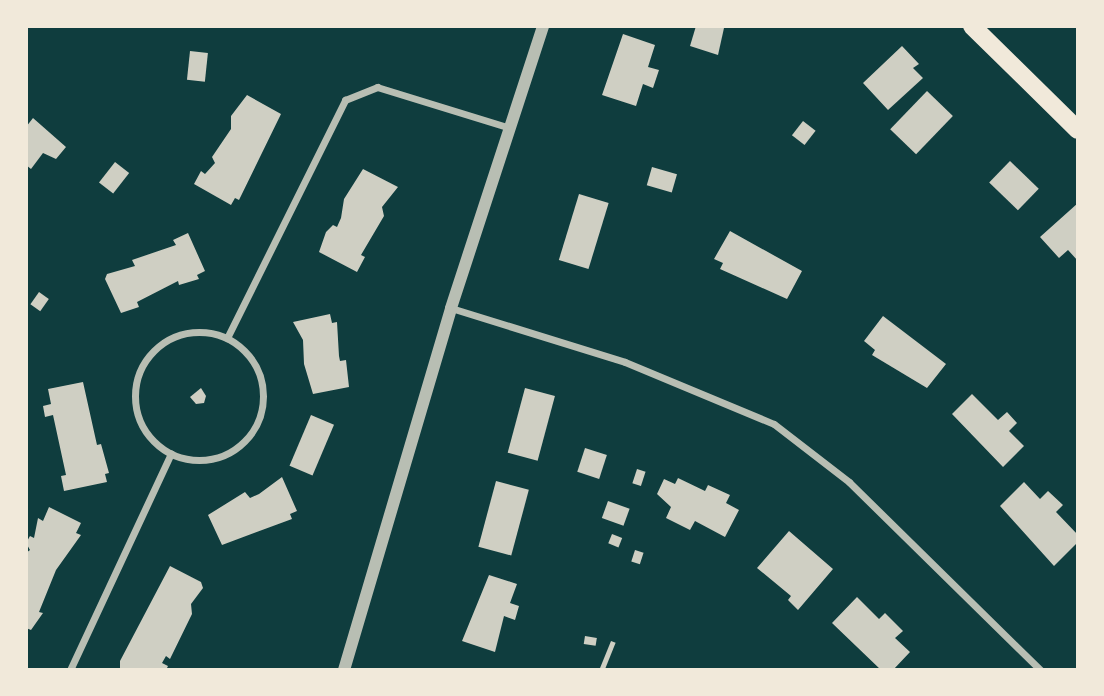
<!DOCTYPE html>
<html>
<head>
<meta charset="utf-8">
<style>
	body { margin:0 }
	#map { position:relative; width:1104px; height:696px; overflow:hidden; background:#0f3d3e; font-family:Raleway,sans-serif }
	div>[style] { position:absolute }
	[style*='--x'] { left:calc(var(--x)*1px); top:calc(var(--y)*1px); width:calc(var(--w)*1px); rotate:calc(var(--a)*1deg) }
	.building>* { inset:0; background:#cfcfc3; transform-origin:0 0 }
	.minor>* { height:7px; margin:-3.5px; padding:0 3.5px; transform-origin:3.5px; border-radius:3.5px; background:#b8beb3 }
	.minor>.ring { margin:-3.5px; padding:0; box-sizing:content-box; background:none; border:7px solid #b8beb3; border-radius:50% }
	.tertiary>* { height:12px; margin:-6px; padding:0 6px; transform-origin:6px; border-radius:6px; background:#b8beb3 }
	.primary>* { height:18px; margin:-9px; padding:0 9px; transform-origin:9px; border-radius:9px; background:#f1e9da }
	span { translate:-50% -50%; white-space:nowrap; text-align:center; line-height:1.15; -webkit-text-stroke:5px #f1e9da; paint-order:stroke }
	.frame { position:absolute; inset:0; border:28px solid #f1e9da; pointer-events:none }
</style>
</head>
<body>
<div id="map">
	<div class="building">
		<i style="clip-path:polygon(696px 26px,724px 28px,718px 55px,690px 46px)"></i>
		<i style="clip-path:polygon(623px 34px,655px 45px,648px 67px,659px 70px,653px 88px,643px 84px,636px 106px,602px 95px)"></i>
		<i style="clip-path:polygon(902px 46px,919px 64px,913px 68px,923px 78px,888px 110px,863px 83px)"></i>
		<i style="left:190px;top:51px;width:18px;height:29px;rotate:6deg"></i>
		<i style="left:927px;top:91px;width:36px;height:53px;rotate:44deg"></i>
		<i style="clip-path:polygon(247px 95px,281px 114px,239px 200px,235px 198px,231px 205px,194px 184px,201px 171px,205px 174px,215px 163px,212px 157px,231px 129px,231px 116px)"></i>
		<i style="clip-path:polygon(33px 118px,66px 147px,56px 159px,43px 153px,31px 169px,26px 165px,26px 127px)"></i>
		<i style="left:803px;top:121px;width:16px;height:18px;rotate:38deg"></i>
		<i style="left:1010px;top:161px;width:40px;height:30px;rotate:44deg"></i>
		<i style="left:115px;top:162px;width:18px;height:26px;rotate:38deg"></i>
		<i style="left:652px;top:167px;width:26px;height:19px;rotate:16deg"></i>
		<i style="clip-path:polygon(363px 169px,398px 187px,382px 207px,384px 216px,361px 255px,365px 257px,357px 272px,319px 252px,326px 232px,333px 225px,337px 227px,341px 218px,344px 199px)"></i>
		<i style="left:579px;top:194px;width:31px;height:69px;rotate:17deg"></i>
		<i style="clip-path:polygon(1078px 203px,1078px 261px,1068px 250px,1059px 258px,1040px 237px)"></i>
		<i style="clip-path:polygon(730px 231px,802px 271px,787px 299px,720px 269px,723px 263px,714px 259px)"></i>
		<i style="clip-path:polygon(188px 233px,205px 271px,197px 275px,199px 279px,179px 285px,178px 281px,137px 302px,139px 307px,121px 313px,105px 279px,107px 274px,135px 266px,132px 260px,176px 245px,173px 240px)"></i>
		<i style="left:39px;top:292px;width:12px;height:15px;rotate:35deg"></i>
		<i style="clip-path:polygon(330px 314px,332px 323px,337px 322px,339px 356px,340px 361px,346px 360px,349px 387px,313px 394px,304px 364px,303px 340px,293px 322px)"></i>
		<i style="clip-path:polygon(883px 316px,946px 364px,927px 388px,872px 355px,875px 350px,864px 341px)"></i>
		<i style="clip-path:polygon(83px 382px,97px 445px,101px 444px,109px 473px,105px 474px,107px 482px,64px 491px,61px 476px,66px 475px,53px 415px,45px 417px,43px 406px,51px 404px,48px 389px)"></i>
		<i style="clip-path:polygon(201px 388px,206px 396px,204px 403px,196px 404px,190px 397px)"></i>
		<i style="left:525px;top:388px;width:31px;height:67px;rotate:15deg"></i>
		<i style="clip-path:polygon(972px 394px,998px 420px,1007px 412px,1017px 423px,1009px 431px,1024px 446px,1003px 467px,952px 414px)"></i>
		<i style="left:311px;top:415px;width:25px;height:55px;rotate:23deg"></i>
		<i style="left:585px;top:448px;width:23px;height:25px;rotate:18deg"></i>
		<i style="left:637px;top:469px;width:9px;height:15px;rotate:18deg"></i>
		<i style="clip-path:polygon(282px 477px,297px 511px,290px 514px,292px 519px,222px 545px,208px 515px,245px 492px,250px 498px,259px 494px)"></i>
		<i style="clip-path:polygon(678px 478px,705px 491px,708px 485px,730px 495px,726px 503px,739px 510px,725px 537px,695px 521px,690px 530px,666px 518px,671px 507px,657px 494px,664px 479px,675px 484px)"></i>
		<i style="left:496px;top:481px;width:34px;height:68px;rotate:15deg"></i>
		<i style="clip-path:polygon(1024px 482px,1040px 499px,1048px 491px,1063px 505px,1056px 512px,1078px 535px,1078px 542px,1054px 566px,1000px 506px)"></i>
		<i style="left:608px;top:501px;width:23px;height:18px;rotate:20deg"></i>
		<i style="clip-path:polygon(49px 507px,81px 523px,76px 533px,81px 535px,56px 570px,39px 612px,43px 613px,31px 630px,26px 628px,26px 553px,30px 550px,26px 543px,30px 536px,34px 538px,38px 518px,43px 521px)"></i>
		<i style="clip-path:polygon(789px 531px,833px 569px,798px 610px,788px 600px,791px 596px,757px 568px)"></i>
		<i style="left:612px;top:534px;width:11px;height:10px;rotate:22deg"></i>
		<i style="left:635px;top:550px;width:9px;height:12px;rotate:18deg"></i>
		<i style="clip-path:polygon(170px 566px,201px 582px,203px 588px,191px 604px,192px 614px,170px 659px,166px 656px,162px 663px,168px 666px,166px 670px,120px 670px,120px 661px)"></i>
		<i style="clip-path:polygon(489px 575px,517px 584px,510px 603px,519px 606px,515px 620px,504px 616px,495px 652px,462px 641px)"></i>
		<i style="clip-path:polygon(857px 597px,879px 619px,885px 613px,903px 631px,895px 638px,910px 652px,893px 670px,881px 670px,832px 623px)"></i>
		<i style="left:585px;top:636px;width:12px;height:8px;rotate:9deg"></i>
		<i style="left:611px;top:641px;width:5px;height:30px;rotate:22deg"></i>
	</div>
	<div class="minor">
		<i style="--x:451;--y:308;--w:182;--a:17.2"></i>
		<i style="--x:625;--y:362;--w:161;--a:22.6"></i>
		<i style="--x:774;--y:424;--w:95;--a:37.7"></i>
		<i style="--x:849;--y:482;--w:268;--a:44.5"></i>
		<i class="ring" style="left:135px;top:332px;width:121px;height:121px"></i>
		<i style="--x:227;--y:338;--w:266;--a:-63.6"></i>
		<i style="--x:345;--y:100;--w:35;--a:-22"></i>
		<i style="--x:377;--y:87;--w:136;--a:17.1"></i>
		<i style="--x:70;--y:670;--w:239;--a:-65"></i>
	</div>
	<div class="tertiary">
		<i style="--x:344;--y:670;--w:377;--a:-73.5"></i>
		<i style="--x:451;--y:308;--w:297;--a:-71.9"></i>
	</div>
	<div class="primary">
		<i style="--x:972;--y:26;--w:148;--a:44.5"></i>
	</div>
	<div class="frame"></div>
</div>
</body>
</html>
